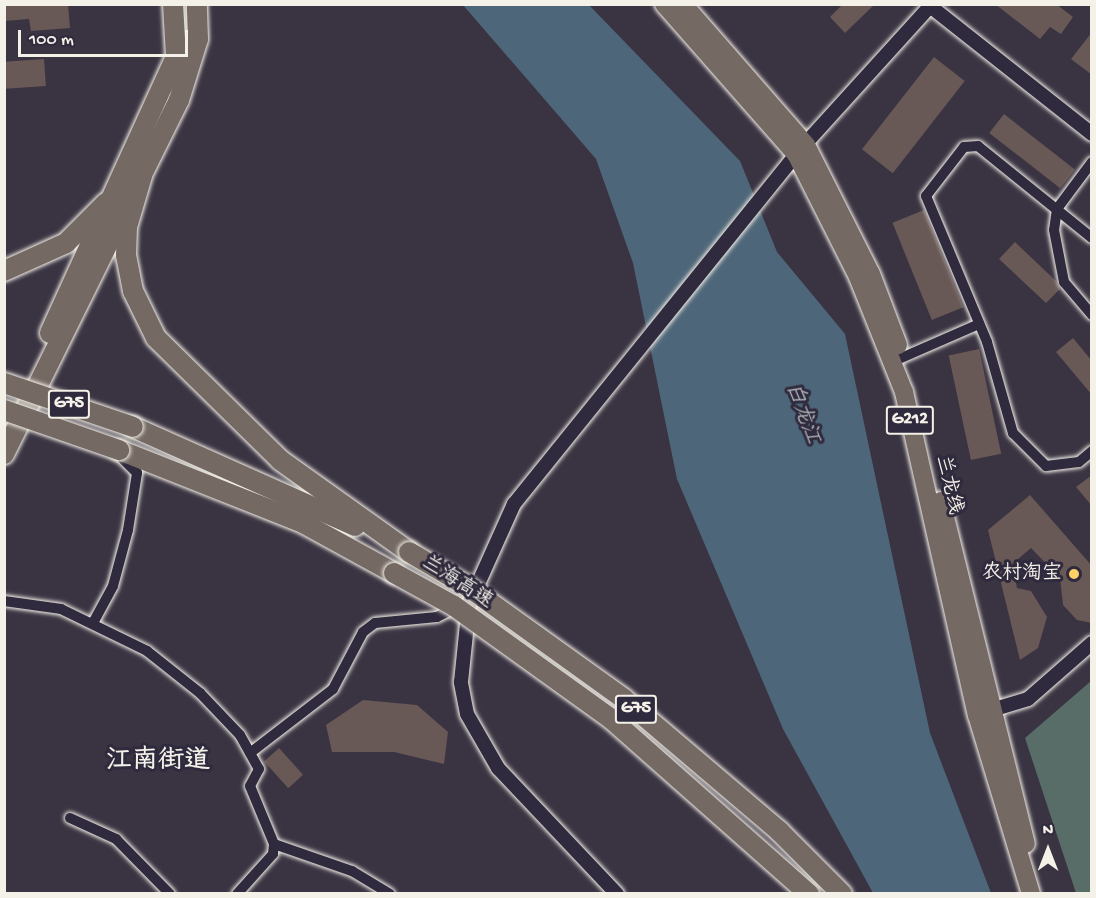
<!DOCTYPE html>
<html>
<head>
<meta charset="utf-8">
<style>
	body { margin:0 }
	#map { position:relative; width:1096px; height:898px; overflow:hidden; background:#3a3342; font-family:"Gochi Hand","LXGW WenKai TC",sans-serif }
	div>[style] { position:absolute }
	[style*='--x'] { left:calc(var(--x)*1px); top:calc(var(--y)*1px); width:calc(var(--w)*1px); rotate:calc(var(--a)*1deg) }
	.green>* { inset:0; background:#586d67 }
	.water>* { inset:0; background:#4e6679 }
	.building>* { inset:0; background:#685856; transform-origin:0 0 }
	.roads { filter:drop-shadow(0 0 2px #f4f1e8) drop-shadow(0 0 2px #f4f1e8) }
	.minor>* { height:10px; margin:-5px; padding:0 5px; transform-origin:5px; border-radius:5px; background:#2f2a3d }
	.tertiary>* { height:14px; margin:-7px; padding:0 7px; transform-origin:7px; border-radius:7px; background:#2f2a3d }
	.trunk>* { height:18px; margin:-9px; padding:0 9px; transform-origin:9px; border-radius:9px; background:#756964 }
	.motorway>* { height:20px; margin:-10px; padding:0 10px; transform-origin:10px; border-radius:10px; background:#756964 }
	.bridges { filter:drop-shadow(0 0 2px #f4f1e8) drop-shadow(0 0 2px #f4f1e8) }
	.motorway-bridge>* { height:20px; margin:-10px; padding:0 10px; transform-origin:10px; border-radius:10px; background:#756964 }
	.dots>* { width:16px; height:16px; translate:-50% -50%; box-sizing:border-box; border:3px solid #2f2a3d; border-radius:50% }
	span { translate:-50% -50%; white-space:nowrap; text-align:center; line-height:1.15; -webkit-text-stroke:6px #2f2a3d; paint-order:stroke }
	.shield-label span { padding:2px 4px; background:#2f2a3d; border:2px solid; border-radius:4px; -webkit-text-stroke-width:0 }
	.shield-label { font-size:18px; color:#f4f1e8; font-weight:700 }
	.street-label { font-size:20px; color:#f4f1e8 }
	.poi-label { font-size:20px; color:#f4f1e8 }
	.right { translate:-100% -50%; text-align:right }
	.water-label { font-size:21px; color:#b2b9bc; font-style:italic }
	.district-label { font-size:26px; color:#f4f1e8; font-weight:700 }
	.frame { position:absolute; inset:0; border:6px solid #f4f1e8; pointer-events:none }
	.north { position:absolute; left:1018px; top:820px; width:60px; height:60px; -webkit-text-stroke:4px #2f2a3d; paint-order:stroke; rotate:0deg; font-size:16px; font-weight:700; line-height:24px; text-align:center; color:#f4f1e8 }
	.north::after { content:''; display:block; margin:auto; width:21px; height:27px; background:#f4f1e8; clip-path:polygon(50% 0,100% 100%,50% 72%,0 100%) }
	.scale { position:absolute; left:18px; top:30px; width:170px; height:27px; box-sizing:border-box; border:3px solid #f4f1e8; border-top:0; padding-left:8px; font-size:18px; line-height:21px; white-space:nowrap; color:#f4f1e8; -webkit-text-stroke:4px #2f2a3d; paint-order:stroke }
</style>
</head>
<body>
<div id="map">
	<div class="green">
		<i style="clip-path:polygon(1091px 681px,1091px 893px,1076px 893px,1025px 738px)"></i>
	</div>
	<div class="water">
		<i style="clip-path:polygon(463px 5px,589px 5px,740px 161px,777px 252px,845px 334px,930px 733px,991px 893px,873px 893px,783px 729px,677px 479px,633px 263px,596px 159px)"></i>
	</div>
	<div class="building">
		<i style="clip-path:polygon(4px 4px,68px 4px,70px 28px,31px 31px,29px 19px,4px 21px)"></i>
		<i style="clip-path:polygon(843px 4px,875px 4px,845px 33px,830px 17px)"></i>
		<i style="clip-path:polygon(995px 4px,1056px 4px,1073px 17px,1061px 34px,1050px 27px,1040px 39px)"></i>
		<i style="clip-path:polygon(1092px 32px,1092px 75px,1071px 59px)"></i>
		<i style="left:934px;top:57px;width:39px;height:117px;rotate:38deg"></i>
		<i style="left:44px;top:59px;width:27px;height:40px;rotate:86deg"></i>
		<i style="left:1004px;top:114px;width:90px;height:24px;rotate:38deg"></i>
		<i style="left:924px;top:210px;width:105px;height:34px;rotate:68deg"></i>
		<i style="clip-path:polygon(1015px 242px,1056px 281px,1060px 289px,1046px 303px,999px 259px)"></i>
		<i style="clip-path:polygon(1073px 338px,1092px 361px,1092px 395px,1056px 352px)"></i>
		<i style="left:979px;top:349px;width:107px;height:31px;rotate:78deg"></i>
		<i style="clip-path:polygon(1092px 475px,1092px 506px,1076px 487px)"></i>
		<i style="clip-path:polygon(1030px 495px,1092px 566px,1092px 623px,1077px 620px,1063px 605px,1060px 578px,1031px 548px,1012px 564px,1017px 588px,1031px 591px,1047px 617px,1038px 648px,1020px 660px,988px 530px)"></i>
		<i style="clip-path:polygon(363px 700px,417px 705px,448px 732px,444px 764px,394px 752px,332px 752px,326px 725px)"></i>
		<i style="left:279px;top:748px;width:36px;height:20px;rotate:48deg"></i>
	</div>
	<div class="roads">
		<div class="minor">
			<i style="--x:1092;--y:162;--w:59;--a:126.7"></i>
			<i style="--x:1057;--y:209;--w:21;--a:98"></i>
			<i style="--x:1054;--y:230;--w:53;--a:79.1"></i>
			<i style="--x:1064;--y:282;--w:43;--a:49.7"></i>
			<i style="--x:1092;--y:238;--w:146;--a:-141.1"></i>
			<i style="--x:978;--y:146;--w:14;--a:176"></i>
			<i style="--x:964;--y:147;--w:62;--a:127.8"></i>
			<i style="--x:926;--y:196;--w:158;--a:67.3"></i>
			<i style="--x:987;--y:342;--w:95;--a:74.1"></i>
			<i style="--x:1013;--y:433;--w:47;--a:45"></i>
			<i style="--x:1046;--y:466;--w:33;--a:-7"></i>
			<i style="--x:1079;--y:462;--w:17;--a:-40"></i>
			<i style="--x:892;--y:362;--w:95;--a:-23.6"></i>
			<i style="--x:4;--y:601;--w:58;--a:8"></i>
			<i style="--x:61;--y:609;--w:96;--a:26"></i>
			<i style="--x:147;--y:651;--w:68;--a:38.4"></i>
			<i style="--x:200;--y:693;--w:58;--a:46.4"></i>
			<i style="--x:240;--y:735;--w:39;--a:61"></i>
			<i style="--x:259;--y:769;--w:19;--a:118"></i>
			<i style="--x:250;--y:786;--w:63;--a:67.5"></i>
			<i style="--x:274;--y:844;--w:10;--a:96"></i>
			<i style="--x:273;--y:854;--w:54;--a:132"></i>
			<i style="--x:93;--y:623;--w:42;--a:-61.6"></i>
			<i style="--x:113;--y:586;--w:58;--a:-75"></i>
			<i style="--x:128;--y:530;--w:58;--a:-81"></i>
			<i style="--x:137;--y:473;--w:20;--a:-135"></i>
			<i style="--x:250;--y:753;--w:105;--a:-37.6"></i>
			<i style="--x:333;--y:689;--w:64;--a:-62.2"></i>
			<i style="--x:363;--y:632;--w:15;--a:-37"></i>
			<i style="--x:375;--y:623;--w:62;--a:-5.5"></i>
			<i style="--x:437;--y:617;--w:22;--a:-27"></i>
			<i style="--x:70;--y:818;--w:51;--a:24.5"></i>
			<i style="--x:116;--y:839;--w:77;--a:45.5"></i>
			<i style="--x:274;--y:844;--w:83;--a:19.1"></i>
			<i style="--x:352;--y:871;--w:44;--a:31.2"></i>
		</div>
		<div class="tertiary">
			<i style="--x:985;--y:712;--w:45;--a:-16.8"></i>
			<i style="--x:1028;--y:699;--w:85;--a:-41.2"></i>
			<i style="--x:617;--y:894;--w:173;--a:-133.4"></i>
			<i style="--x:498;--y:768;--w:62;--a:-119.9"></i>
			<i style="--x:467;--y:714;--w:33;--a:-101"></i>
			<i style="--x:461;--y:682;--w:78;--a:-84.1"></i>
			<i style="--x:469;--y:604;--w:110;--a:-65.8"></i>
			<i style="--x:514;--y:504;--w:449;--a:-51.1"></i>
			<i style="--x:796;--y:154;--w:200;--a:-47.8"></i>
			<i style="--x:930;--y:6;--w:206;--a:38.3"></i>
		</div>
		<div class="trunk">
			<i style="--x:664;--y:4;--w:200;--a:48.7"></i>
			<i style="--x:796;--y:154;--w:138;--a:63.2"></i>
			<i style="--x:858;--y:277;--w:124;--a:68.2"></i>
			<i style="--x:904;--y:392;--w:331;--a:77.3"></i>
			<i style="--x:977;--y:715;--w:187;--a:73.2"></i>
			<i style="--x:683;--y:4;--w:187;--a:48.9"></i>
			<i style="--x:806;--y:145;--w:144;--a:63.3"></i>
			<i style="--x:871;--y:274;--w:76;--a:69.2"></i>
			<i style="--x:941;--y:501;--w:353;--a:76.1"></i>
		</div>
		<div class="motorway">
			<i style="--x:142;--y:176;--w:53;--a:106.4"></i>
			<i style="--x:127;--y:227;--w:28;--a:92"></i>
			<i style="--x:126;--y:255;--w:37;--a:79"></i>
			<i style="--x:133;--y:291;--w:52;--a:63.9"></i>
			<i style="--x:156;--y:338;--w:174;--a:44.5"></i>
			<i style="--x:280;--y:460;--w:158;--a:35.5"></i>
			<i style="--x:4;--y:271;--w:68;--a:-24.3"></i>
			<i style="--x:66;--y:243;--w:57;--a:-45"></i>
			<i style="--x:50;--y:333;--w:304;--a:-65.5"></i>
			<i style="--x:176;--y:56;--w:52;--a:-93.3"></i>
			<i style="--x:133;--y:427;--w:243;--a:24"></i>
			<i style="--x:119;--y:450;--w:198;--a:21.6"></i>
			<i style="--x:303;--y:523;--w:104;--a:28.8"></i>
			<i style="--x:4;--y:454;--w:395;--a:-63.7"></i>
			<i style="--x:179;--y:100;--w:64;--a:-72.7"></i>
			<i style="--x:198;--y:39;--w:35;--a:-92"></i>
		</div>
	</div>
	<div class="bridges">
		<div class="motorway-bridge">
			<i style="--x:4;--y:383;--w:136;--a:18.8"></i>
			<i style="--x:4;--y:410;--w:122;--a:19.2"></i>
			<i style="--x:409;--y:552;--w:67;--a:30.4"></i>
			<i style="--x:467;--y:586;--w:193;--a:35.7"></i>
			<i style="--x:624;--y:699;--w:204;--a:40.4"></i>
			<i style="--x:779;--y:831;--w:89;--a:45"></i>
			<i style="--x:394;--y:573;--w:68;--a:28.8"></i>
			<i style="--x:454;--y:606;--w:192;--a:35.7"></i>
			<i style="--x:610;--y:718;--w:266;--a:41.5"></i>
		</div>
	</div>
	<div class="dots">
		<i style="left:1074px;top:574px;background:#ffd166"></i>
	</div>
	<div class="shield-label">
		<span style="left:69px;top:404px">G75</span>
		<span style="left:910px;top:420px">G212</span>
		<span style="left:636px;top:709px">G75</span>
	</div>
	<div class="street-label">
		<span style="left:948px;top:485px;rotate:77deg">兰龙线</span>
		<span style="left:457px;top:583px;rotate:33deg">兰海高速</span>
	</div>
	<div class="poi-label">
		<span class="right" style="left:1062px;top:574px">农村淘宝</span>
	</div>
	<div class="water-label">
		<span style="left:801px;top:414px;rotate:70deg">白龙江</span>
	</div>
	<div class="district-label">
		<span style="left:158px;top:763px">江南街道</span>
	</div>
	<div class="frame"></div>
	<div class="north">N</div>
	<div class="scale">100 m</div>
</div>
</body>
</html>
